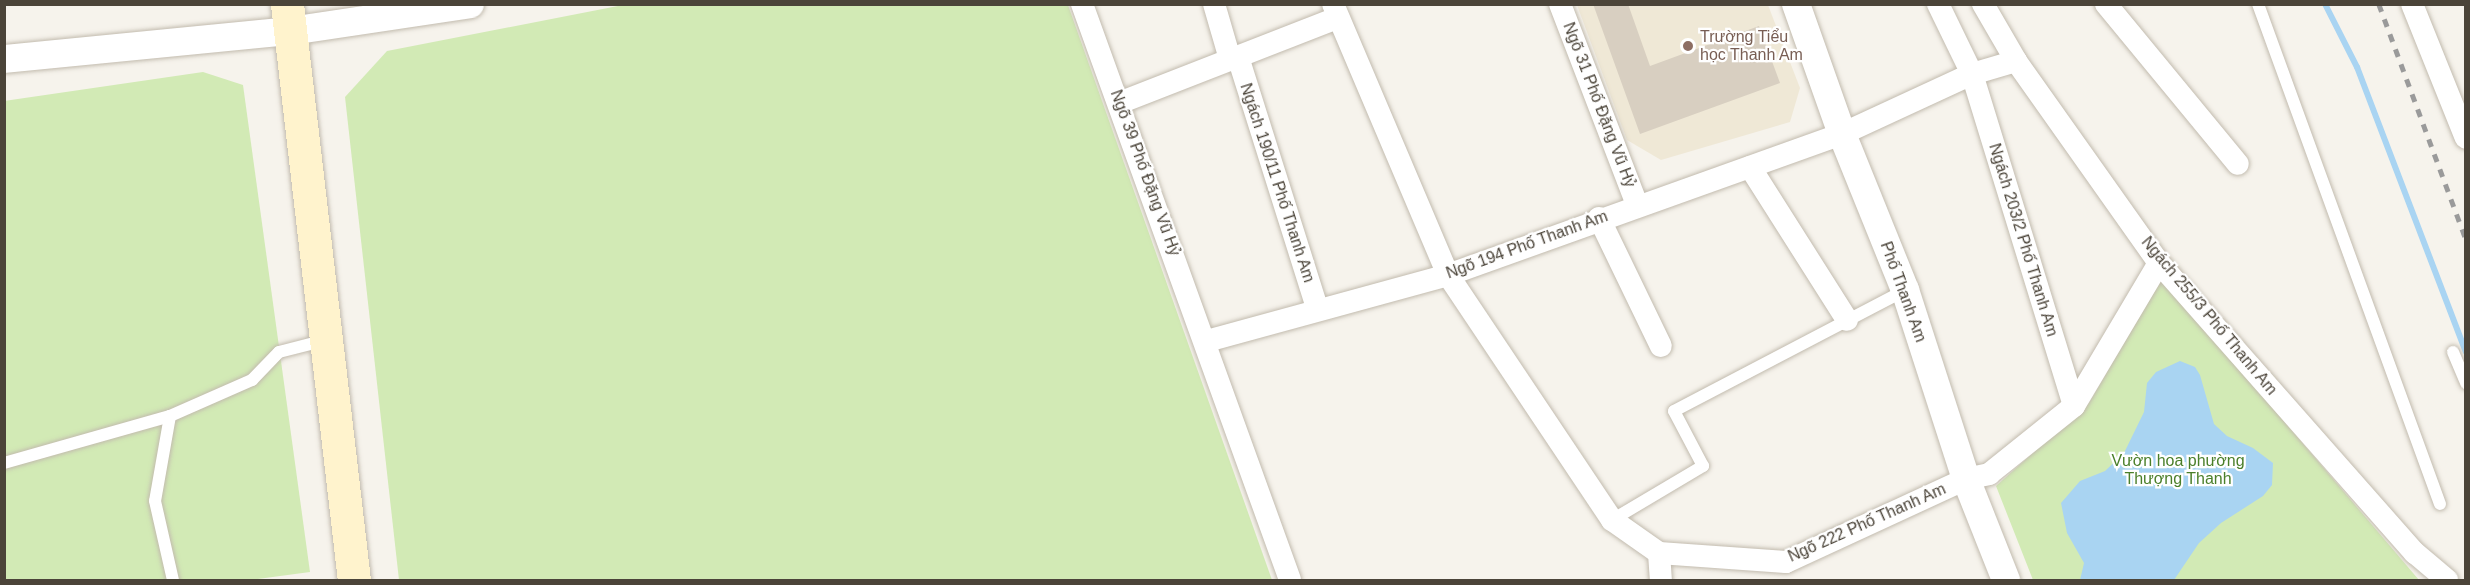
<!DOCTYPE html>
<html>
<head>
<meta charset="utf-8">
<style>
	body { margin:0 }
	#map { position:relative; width:2470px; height:585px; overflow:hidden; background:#f6f3ec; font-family:Arial,sans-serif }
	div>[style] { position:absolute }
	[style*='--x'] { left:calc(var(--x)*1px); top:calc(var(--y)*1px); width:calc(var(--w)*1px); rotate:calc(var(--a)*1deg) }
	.education>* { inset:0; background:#efe8d6 }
	.green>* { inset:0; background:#d2eab5 }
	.water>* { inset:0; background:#a9d4f2 }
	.stream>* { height:6px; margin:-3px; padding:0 3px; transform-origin:3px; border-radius:3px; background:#a9d4f2 }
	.building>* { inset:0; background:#d8cfc1 }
	.roads { filter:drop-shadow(0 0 2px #c2bbae) drop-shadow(0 0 2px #c2bbae) }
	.service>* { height:12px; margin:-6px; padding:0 6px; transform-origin:6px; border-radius:6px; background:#fff }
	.minor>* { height:22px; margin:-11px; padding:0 11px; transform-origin:11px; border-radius:11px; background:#fff }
	.tertiary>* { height:28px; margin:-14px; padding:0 14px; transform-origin:14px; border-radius:14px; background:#fff }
	.secondary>* { height:33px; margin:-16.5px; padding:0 16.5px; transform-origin:16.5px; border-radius:16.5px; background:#fff3cd }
	.rail>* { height:4.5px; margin-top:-2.25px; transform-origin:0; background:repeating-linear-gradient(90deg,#9a9a9a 0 8px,transparent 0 16px) }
	.dots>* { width:16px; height:16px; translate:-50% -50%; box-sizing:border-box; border:3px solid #fff; border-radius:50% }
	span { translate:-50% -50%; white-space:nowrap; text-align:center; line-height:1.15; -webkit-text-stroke:4.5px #fff; paint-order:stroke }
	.education-label { font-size:16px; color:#785e54 }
	.left { translate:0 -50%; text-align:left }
	.street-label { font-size:16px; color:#4b4439 }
	.park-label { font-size:16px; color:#4a7f2a }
	.frame { position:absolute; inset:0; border:6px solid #4b4439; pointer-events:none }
</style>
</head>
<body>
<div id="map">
	<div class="education">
		<i style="clip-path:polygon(1577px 5px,1768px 5px,1800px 88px,1790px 122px,1661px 160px,1627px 140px)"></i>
	</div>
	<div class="green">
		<i style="clip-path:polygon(623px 5px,1068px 5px,1272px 580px,399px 580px,345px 97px,387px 51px)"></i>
		<i style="clip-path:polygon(203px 72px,243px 85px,310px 572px,250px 580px,5px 580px,4px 101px)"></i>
		<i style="clip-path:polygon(2162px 278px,2419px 580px,2033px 580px,1996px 486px,2089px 403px)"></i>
	</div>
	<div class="water">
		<i style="clip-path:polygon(2180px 361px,2195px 367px,2200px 375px,2214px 424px,2227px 436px,2253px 448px,2273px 463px,2272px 485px,2263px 496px,2221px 523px,2199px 543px,2174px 580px,2080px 580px,2084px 563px,2067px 533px,2061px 503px,2080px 481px,2105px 471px,2124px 453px,2144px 412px,2147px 383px,2156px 372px)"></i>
	</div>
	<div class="stream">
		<i style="--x:2325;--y:4;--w:71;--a:63.1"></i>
		<i style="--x:2357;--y:67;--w:305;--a:69.1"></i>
	</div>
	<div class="building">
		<i style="clip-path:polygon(1593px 4px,1628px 4px,1650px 66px,1759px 26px,1780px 83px,1640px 134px)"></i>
	</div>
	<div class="roads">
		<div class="service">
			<i style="--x:2258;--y:4;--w:532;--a:70"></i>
			<i style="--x:2453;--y:352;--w:34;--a:67"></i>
			<i style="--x:170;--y:416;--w:86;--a:100"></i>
			<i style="--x:155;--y:501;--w:81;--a:77.2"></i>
			<i style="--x:4;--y:463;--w:173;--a:-15.8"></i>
			<i style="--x:170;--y:416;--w:90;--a:-23.7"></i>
			<i style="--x:252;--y:380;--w:39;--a:-46"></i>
			<i style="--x:279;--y:352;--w:49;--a:-14.3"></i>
			<i style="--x:1612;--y:520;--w:106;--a:-30.7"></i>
			<i style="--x:1703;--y:466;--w:62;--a:-117.8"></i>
			<i style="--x:1674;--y:411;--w:261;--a:-27.6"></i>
		</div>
		<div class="minor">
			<i style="--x:1082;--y:4;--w:612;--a:70.14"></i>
			<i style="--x:1214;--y:4;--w:57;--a:73.8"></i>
			<i style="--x:1333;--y:4;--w:294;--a:67"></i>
			<i style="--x:1448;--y:275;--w:295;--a:56.2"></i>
			<i style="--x:1612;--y:520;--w:57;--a:35.1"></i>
			<i style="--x:1560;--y:4;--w:215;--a:69"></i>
			<i style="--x:1938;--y:4;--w:78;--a:64.1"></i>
			<i style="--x:1972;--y:74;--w:347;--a:72.9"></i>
			<i style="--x:1983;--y:4;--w:66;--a:59.9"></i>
			<i style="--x:2016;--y:61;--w:247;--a:54.7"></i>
			<i style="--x:2159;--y:263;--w:387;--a:48.6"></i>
			<i style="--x:2415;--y:553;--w:42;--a:40.2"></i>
			<i style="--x:2106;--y:4;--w:207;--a:50.5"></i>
			<i style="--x:2412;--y:4;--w:144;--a:68.1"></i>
			<i style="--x:1238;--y:57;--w:263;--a:72.5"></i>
			<i style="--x:1119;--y:103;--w:234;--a:-21.3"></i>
			<i style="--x:1750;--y:167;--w:181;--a:57.6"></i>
			<i style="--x:1599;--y:218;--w:142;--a:64.2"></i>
			<i style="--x:1207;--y:341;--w:250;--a:-15.3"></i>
			<i style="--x:1448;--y:275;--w:418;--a:-19.7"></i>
			<i style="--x:1842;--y:134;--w:143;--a:-24.8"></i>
			<i style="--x:1972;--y:74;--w:46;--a:-16.5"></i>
			<i style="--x:1659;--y:553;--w:127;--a:4.1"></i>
			<i style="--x:1786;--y:562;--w:198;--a:-24.8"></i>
			<i style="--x:1966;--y:479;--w:24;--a:-12"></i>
			<i style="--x:1989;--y:474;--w:109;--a:-38.7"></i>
			<i style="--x:2074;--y:406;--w:166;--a:-59.3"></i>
			<i style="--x:1659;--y:553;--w:27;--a:86"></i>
		</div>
		<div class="tertiary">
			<i style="--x:1796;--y:4;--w:138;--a:70.5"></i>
			<i style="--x:1842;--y:134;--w:168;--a:68"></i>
			<i style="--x:1905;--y:290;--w:199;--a:72.1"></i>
			<i style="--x:1966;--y:479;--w:109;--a:68.4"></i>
			<i style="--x:4;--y:59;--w:287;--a:-5.6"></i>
			<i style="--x:290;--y:31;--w:182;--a:-8.5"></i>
		</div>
		<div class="secondary">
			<i style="--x:287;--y:4;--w:580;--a:83.37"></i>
		</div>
	</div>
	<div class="rail">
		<i style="--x:2379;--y:4;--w:251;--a:69.7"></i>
	</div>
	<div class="dots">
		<i style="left:1688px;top:46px;background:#8d6e63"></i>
	</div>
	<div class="education-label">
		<span class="left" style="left:1700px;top:46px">Trường Tiểu<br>học Thanh Am</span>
	</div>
	<div class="street-label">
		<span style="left:1599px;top:105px;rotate:69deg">Ngõ 31 Phố Đặng Vũ Hỷ</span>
		<span style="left:1145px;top:173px;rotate:70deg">Ngõ 39 Phố Đặng Vũ Hỷ</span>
		<span style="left:1277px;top:183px;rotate:72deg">Ngách 190/11 Phố Thanh Am</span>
		<span style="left:2023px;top:240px;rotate:73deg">Ngách 203/2 Phố Thanh Am</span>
		<span style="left:1527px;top:245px;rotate:-20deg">Ngõ 194 Phố Thanh Am</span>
		<span style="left:1903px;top:292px;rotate:70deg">Phố Thanh Am</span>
		<span style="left:2209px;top:316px;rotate:50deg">Ngách 255/3 Phố Thanh Am</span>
		<span style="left:1867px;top:523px;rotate:-24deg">Ngõ 222 Phố Thanh Am</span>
	</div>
	<div class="park-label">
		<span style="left:2178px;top:470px">Vườn hoa phường<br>Thượng Thanh</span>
	</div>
	<div class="frame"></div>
</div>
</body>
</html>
